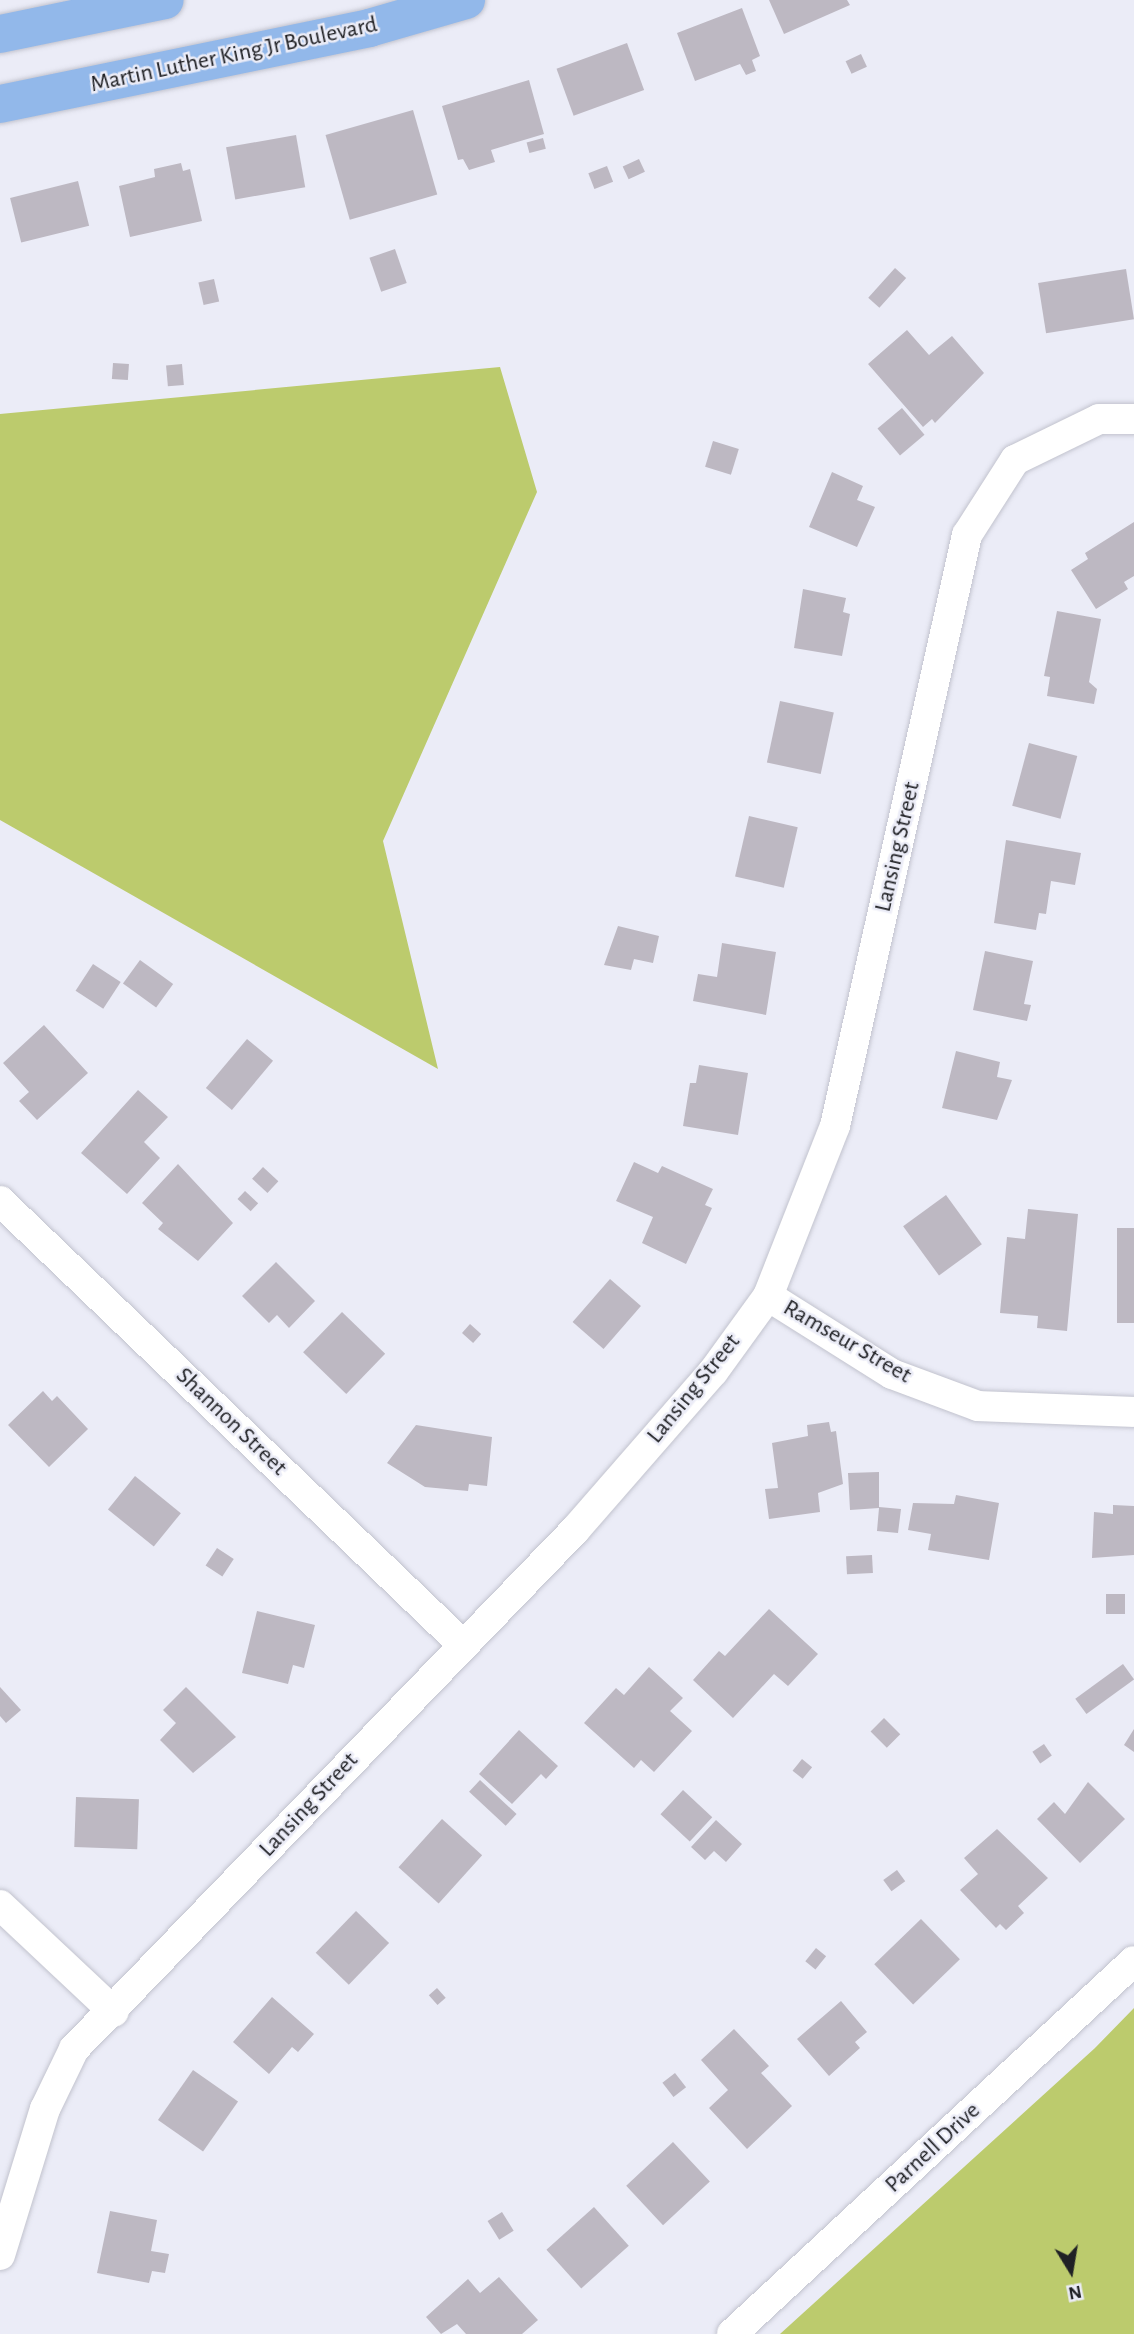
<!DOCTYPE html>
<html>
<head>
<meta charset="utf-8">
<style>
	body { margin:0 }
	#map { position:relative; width:1134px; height:2334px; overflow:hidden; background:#ebecf7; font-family:"Alegreya Sans",sans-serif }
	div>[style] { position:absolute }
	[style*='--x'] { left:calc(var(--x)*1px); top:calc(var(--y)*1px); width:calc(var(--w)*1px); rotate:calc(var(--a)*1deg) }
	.green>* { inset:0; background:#bccb6d }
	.building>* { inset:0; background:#bdb8c2; transform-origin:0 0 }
	.roads { filter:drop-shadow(0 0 2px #c2c3ce) drop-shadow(0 0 2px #c2c3ce) }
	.street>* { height:30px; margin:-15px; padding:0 15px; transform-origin:15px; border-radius:15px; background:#fff }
	.primary>* { height:38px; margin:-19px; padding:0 19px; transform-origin:19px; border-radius:19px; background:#92b8ea }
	span { translate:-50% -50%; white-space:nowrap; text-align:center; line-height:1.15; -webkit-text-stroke:5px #ebecf7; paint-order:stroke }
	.street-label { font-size:24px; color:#202125 }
	.north { position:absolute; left:1036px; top:2236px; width:70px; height:70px; -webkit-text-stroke:5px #ebecf7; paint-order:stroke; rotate:169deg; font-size:19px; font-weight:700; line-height:28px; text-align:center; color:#202125 }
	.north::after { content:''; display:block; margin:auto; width:24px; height:32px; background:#202125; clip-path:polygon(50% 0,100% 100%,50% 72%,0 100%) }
</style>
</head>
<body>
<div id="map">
	<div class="green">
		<i style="clip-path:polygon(500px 367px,537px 492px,383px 841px,438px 1069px,0 820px,0 414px)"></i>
		<i style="clip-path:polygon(1134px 2008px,1134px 2334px,780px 2334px,1095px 2048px)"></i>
	</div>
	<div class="building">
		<i style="clip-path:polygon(769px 0,847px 0,850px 5px,784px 34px)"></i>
		<i style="clip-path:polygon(742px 8px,760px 56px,752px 60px,756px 71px,746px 75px,740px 64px,695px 81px,677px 33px)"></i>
		<i style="left:627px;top:43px;width:50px;height:75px;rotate:70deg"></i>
		<i style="left:861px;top:54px;width:14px;height:17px;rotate:65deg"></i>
		<i style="clip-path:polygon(529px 80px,544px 134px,491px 150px,495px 162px,469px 170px,463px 159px,458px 160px,442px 106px)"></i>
		<i style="left:413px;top:110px;width:88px;height:91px;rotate:74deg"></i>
		<i style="left:296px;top:135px;width:53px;height:71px;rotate:80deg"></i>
		<i style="left:543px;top:138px;width:11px;height:17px;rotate:75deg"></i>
		<i style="left:639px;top:159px;width:14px;height:18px;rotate:65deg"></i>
		<i style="clip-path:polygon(181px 163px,183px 171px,190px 169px,202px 221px,130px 237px,119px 186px,155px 177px,154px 169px)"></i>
		<i style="left:607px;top:166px;width:17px;height:20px;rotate:69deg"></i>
		<i style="left:78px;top:181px;width:46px;height:70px;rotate:76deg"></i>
		<i style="left:395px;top:249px;width:36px;height:27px;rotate:71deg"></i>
		<i style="left:895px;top:268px;width:15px;height:40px;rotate:42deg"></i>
		<i style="left:1126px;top:269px;width:51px;height:89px;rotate:81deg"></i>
		<i style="left:214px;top:279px;width:23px;height:16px;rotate:77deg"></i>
		<i style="clip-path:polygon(907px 330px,929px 355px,952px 336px,984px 373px,935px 423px,932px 419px,923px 427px,868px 364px)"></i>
		<i style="left:113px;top:363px;width:16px;height:16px;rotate:4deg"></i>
		<i style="left:182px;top:364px;width:21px;height:16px;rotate:85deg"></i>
		<i style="left:902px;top:408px;width:35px;height:32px;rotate:50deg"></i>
		<i style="left:713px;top:441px;width:27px;height:27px;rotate:17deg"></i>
		<i style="clip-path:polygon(832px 472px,863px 486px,857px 500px,875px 507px,857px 547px,809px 527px)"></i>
		<i style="clip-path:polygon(1134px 522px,1134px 576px,1124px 582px,1128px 589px,1096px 609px,1071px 570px,1088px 559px,1085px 553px)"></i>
		<i style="clip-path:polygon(803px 589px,846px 598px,843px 612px,850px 614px,842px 656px,794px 648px)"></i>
		<i style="clip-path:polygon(1057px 611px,1101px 619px,1089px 682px,1097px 689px,1094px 704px,1047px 696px,1050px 677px,1044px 676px)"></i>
		<i style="left:780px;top:701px;width:55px;height:63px;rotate:12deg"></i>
		<i style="left:1029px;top:743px;width:50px;height:65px;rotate:15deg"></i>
		<i style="left:749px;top:816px;width:50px;height:62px;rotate:13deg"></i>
		<i style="clip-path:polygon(1006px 840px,1081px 853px,1075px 885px,1051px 881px,1046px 914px,1039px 913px,1036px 930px,994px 923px)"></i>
		<i style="clip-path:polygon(618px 926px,659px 936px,653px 963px,634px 959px,631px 970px,604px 965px)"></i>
		<i style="clip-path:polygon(722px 943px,776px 952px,766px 1015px,693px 1001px,698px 974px,717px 977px)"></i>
		<i style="clip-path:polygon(985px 951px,1033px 961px,1024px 1004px,1031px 1005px,1027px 1021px,973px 1010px)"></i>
		<i style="left:140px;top:960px;width:41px;height:29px;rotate:36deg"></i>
		<i style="left:93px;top:964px;width:33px;height:32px;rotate:33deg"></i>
		<i style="clip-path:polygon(44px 1025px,88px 1073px,37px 1120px,19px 1101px,29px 1092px,3px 1063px)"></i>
		<i style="left:247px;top:1039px;width:34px;height:64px;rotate:40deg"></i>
		<i style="clip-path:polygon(956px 1051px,1000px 1062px,997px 1077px,1012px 1080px,997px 1120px,942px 1108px)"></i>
		<i style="clip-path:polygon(699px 1065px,748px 1073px,738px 1135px,683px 1126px,690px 1083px,696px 1083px)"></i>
		<i style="clip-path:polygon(138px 1090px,168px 1117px,144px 1142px,160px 1158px,127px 1194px,81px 1153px)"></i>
		<i style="clip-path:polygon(634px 1162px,658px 1173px,662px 1166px,713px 1189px,705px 1205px,712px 1208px,686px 1264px,642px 1243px,653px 1217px,616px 1201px)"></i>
		<i style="clip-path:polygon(178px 1164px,233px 1223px,198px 1261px,158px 1229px,163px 1223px,142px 1203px)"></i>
		<i style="left:263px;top:1167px;width:21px;height:16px;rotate:43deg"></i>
		<i style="left:245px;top:1191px;width:18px;height:11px;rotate:43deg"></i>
		<i style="left:946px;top:1195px;width:61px;height:53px;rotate:54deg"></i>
		<i style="clip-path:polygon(1028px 1209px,1078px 1214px,1067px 1331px,1037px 1328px,1038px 1316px,1000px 1313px,1007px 1237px,1025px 1239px)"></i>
		<i style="left:1117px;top:1228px;width:17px;height:95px"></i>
		<i style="clip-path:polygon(276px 1262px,315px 1301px,289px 1328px,277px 1315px,269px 1323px,242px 1296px)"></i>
		<i style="left:610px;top:1279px;width:41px;height:57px;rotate:41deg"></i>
		<i style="left:342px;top:1312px;width:60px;height:56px;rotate:44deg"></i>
		<i style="left:470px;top:1324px;width:15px;height:12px;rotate:42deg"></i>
		<i style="clip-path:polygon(43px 1391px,52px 1401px,57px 1396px,88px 1429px,49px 1467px,8px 1425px)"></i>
		<i style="clip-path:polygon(829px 1422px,831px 1432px,836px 1431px,843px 1484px,818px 1493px,820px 1512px,769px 1519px,765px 1489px,778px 1488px,772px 1443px,808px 1436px,807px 1425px)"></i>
		<i style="clip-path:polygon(416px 1425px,492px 1437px,487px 1486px,469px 1484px,468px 1491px,425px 1487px,387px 1463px)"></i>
		<i style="clip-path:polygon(879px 1472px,879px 1507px,901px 1509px,898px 1533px,877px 1531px,879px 1508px,850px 1510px,848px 1473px)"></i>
		<i style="left:135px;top:1476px;width:59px;height:43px;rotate:39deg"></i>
		<i style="clip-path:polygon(956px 1495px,999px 1503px,989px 1560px,928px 1550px,931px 1534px,908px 1530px,913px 1503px,954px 1504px)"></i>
		<i style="clip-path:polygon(1113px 1505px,1134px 1506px,1134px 1555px,1092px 1558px,1094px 1512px,1113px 1514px)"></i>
		<i style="left:217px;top:1548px;width:20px;height:21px;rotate:33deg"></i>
		<i style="left:872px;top:1555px;width:18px;height:26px;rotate:87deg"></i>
		<i style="left:1106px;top:1594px;width:19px;height:20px"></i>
		<i style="clip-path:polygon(769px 1609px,818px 1654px,788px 1686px,774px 1674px,733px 1718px,693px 1680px,719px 1651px,725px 1656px)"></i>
		<i style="clip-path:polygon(257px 1611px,315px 1625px,304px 1668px,293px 1665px,288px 1684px,242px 1673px)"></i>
		<i style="left:1123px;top:1664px;width:19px;height:59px;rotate:54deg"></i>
		<i style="clip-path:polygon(649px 1667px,683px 1698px,670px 1711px,692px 1731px,654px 1772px,641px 1760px,634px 1768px,584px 1723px,616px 1688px,624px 1695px)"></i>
		<i style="clip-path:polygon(0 1687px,21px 1710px,6px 1723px,0 1716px)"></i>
		<i style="clip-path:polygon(186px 1687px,236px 1737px,193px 1773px,160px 1740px,176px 1723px,163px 1710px)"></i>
		<i style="left:884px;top:1718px;width:23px;height:19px;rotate:45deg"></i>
		<i style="clip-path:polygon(1134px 1729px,1134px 1752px,1124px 1745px)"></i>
		<i style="clip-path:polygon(519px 1730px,558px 1766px,546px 1779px,541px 1774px,512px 1804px,479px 1774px)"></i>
		<i style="left:1044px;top:1744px;width:14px;height:14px;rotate:56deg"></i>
		<i style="left:802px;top:1759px;width:13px;height:15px;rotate:39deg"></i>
		<i style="left:480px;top:1780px;width:50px;height:16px;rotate:43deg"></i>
		<i style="clip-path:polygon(1088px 1782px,1125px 1819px,1080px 1863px,1037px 1819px,1054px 1802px,1065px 1814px)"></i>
		<i style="left:683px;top:1790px;width:40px;height:33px;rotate:43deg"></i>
		<i style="left:76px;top:1797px;width:63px;height:50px;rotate:2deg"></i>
		<i style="left:442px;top:1819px;width:54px;height:65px;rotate:42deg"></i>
		<i style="clip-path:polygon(716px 1820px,742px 1844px,726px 1862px,714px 1851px,705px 1860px,691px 1847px)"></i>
		<i style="clip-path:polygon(997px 1829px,1048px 1878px,1018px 1906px,1024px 1913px,1006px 1930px,1000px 1924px,996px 1928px,960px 1890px,978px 1874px,964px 1858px)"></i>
		<i style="left:897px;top:1870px;width:14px;height:17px;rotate:54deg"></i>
		<i style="left:356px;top:1911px;width:46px;height:58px;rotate:44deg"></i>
		<i style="left:921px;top:1919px;width:56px;height:65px;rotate:46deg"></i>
		<i style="left:816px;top:1948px;width:13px;height:17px;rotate:39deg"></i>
		<i style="left:437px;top:1988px;width:13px;height:11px;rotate:48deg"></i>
		<i style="clip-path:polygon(272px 1997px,314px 2034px,298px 2052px,292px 2047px,269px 2074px,233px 2042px)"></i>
		<i style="clip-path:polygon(841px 2001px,867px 2032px,855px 2042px,860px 2048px,829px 2076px,797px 2039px)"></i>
		<i style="clip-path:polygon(734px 2029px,769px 2066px,761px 2073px,792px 2106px,747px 2149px,709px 2108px,728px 2090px,701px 2060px)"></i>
		<i style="left:193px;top:2070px;width:55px;height:61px;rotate:35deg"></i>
		<i style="left:675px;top:2073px;width:18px;height:16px;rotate:52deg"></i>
		<i style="left:673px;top:2142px;width:54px;height:64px;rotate:47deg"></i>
		<i style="left:594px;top:2207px;width:52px;height:64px;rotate:48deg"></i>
		<i style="clip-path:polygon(110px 2211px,157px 2220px,151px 2251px,169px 2254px,165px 2273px,152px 2271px,149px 2283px,97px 2273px)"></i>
		<i style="left:502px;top:2212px;width:22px;height:17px;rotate:58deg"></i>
		<i style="clip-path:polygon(499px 2277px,538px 2320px,522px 2334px,466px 2334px,457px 2324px,441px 2334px,426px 2317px,468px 2279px,480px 2293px)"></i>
	</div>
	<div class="roads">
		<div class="street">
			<i style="--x:0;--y:1201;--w:639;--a:43.79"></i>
			<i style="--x:768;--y:1296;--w:146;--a:32.2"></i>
			<i style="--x:892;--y:1374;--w:92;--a:20.4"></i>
			<i style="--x:978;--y:1406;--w:156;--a:2.2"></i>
			<i style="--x:0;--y:1905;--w:156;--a:43.2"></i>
			<i style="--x:0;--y:2255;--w:153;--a:-72.9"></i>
			<i style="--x:45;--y:2109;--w:67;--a:-64.2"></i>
			<i style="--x:74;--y:2049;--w:721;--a:-46.01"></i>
			<i style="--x:575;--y:1530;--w:210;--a:-48.9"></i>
			<i style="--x:713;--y:1372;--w:94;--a:-54.1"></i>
			<i style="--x:768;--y:1296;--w:183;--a:-68.5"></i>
			<i style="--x:835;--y:1126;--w:606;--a:-77.41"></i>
			<i style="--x:967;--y:535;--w:89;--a:-57.4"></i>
			<i style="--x:1015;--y:460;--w:93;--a:-26"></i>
			<i style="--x:1099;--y:419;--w:35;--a:0"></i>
			<i style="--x:732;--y:2334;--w:548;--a:-42.86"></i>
		</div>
		<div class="primary">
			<i style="--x:0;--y:34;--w:168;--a:-11.6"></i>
			<i style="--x:0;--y:104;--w:377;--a:-11.6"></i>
			<i style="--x:369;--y:28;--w:101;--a:-16.1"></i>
		</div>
	</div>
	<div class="street-label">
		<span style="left:234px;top:55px;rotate:-12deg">Martin Luther King Jr Boulevard</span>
		<span style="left:898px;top:847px;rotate:-77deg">Lansing Street</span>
		<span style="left:847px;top:1342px;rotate:30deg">Ramseur Street</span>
		<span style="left:694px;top:1389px;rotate:-51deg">Lansing Street</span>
		<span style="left:231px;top:1422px;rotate:44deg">Shannon Street</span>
		<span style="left:309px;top:1805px;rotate:-47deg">Lansing Street</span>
		<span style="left:933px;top:2148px;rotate:-43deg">Parnell Drive</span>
	</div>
	<div class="north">N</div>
</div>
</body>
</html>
